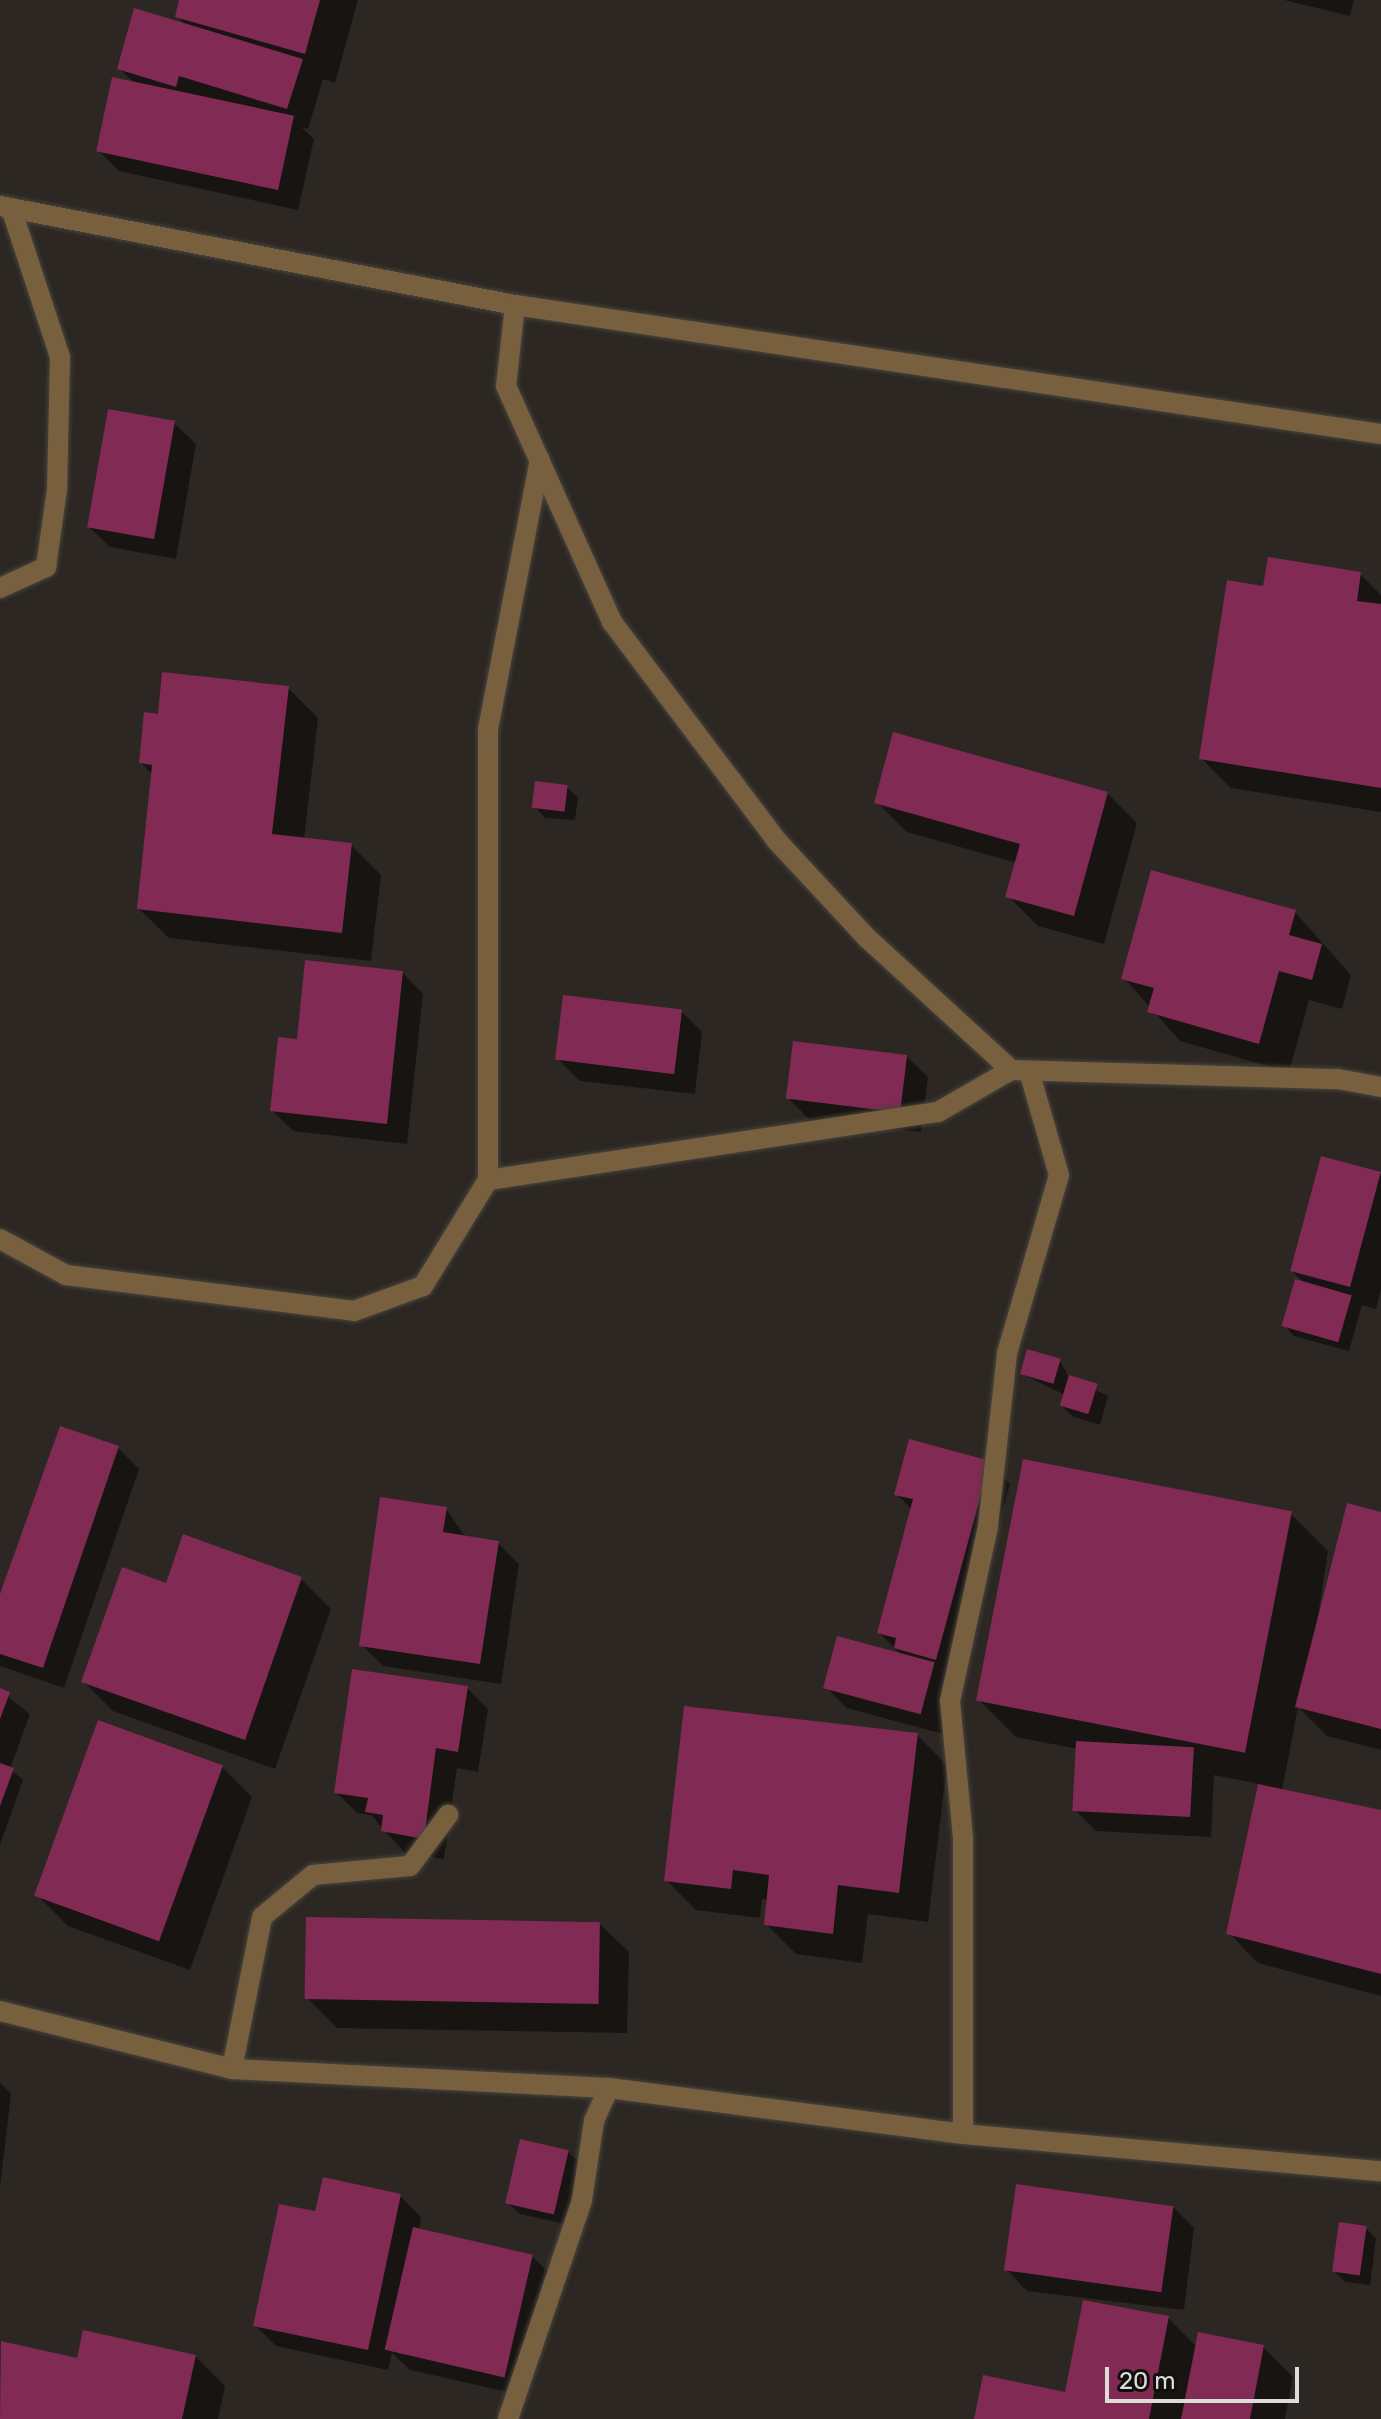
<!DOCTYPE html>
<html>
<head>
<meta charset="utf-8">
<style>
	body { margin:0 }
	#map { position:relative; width:1381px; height:2419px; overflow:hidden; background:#2c2722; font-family:Rubik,sans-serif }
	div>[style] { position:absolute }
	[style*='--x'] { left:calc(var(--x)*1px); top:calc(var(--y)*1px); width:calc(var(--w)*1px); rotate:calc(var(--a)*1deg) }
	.shadow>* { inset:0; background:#0007 }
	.building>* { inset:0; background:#802a54; transform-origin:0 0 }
	.roads { filter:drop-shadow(0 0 2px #48443f) drop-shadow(0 0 2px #48443f) }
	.minor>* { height:20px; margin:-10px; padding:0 10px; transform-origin:10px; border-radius:10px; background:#78603f }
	span { translate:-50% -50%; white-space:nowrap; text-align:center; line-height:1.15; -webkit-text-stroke:8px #12100e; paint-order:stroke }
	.scale { position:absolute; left:1105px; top:2367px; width:194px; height:36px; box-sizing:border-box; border:4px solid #dedcd8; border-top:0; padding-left:10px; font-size:24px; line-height:28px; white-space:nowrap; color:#dedcd8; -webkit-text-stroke:6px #12100e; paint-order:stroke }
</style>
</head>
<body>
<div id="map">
	<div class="shadow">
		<i style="clip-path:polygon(181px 0,358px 0,335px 83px,323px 79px,308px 129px,301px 127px,314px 139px,298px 210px,119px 171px,98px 150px,135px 84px,119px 68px,187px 26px,177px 16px)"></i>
		<i style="clip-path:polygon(1284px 0,1354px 0,1350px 16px)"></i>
		<i style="clip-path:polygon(174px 423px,196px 444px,176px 559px,110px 547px,88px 526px)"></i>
		<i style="clip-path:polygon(1360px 574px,1381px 595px,1381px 812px,1231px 788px,1201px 758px)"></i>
		<i style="clip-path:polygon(288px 688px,318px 718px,304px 840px,351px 845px,381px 875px,371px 961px,169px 938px,139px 909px,153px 775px,141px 763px,159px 716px)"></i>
		<i style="clip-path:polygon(567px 787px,578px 798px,575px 820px,545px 818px,535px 807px)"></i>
		<i style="clip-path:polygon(1107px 793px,1137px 823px,1104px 944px,1038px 926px,1008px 896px,1017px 863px,907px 832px,877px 802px)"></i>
		<i style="clip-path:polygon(1295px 912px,1351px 975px,1342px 1009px,1309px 1000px,1289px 1072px,1180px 1041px,1124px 978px)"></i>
		<i style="clip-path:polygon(402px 972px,423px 994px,407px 1144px,293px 1131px,272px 1110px,299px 1041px)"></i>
		<i style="clip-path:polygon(681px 1011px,702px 1032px,695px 1094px,580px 1081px,559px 1060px)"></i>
		<i style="clip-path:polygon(906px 1056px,928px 1077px,921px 1132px,810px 1120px,789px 1099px)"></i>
		<i style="clip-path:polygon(1322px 1158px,1381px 1174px,1381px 1289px,1376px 1309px,1362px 1305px,1349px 1351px,1294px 1336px,1284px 1325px,1305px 1284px,1291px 1270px)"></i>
		<i style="clip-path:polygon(1060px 1361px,1069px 1377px,1108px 1396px,1100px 1425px,1072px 1416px,1062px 1406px,1065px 1395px,1022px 1374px)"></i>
		<i style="clip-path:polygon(118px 1448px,139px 1469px,64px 1688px,0 1666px,0 1597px)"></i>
		<i style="clip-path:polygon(989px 1463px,1010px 1484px,943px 1734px,847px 1708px,826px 1687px,902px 1655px,879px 1633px,912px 1510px,897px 1494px)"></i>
		<i style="clip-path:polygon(446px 1509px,466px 1538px,498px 1543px,519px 1564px,501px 1684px,383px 1666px,362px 1645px)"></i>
		<i style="clip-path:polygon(1381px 1513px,1381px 1750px,1327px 1736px,1298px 1707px,1282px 1791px,1381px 1812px,1381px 1996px,1258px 1963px,1229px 1933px,1260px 1784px,1214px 1775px,1211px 1837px,1096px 1831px,1075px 1810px,1078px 1749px,1016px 1737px,979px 1700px,1291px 1514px,1328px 1551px,1314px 1642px)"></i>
		<i style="clip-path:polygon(301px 1579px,331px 1609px,275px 1769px,113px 1711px,83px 1681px,168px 1585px)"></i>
		<i style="clip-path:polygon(467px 1688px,488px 1709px,478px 1772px,457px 1768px,444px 1859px,404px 1852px,371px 1815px,357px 1813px,336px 1792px)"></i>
		<i style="clip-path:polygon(0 1690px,30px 1714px,10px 1769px,23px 1780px,0 1845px)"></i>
		<i style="clip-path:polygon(917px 1735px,947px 1765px,928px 1922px,868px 1914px,862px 1963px,796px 1954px,766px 1924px,769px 1900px,762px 1899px,760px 1918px,696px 1910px,666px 1880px)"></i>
		<i style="clip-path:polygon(222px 1767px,252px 1797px,190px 1970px,68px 1926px,38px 1896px)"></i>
		<i style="clip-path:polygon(599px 1923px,629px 1952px,627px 2033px,337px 2028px,307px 1998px)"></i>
		<i style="clip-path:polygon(0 2083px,11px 2094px,0 2188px)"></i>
		<i style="clip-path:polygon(568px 2152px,579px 2162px,565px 2224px,520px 2214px,509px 2204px)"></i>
		<i style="clip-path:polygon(400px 2196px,421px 2217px,419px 2230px,532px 2256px,553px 2277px,526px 2396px,410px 2370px,392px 2353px,388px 2370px,276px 2346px,255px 2325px,317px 2213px)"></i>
		<i style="clip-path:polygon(1173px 2207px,1194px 2228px,1184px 2310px,1027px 2291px,1006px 2269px)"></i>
		<i style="clip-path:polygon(1366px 2228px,1376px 2239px,1370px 2285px,1345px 2282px,1334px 2271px)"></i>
		<i style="clip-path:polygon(1168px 2318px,1197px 2347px,1263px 2347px,1293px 2377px,1285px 2419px,976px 2419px,1067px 2394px)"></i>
		<i style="clip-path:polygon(3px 2343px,79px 2360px,195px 2356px,225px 2386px,218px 2419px,0 2419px)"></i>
	</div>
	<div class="building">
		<i style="clip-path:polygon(179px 0,320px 0,305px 54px,175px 17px)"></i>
		<i style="clip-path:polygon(134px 8px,303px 59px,287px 109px,179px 76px,176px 87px,117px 69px)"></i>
		<i style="left:112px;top:77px;width:186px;height:76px;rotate:12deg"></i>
		<i style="left:108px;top:409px;width:68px;height:120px;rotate:10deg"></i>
		<i style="clip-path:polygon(1268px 557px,1361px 572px,1357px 601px,1381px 604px,1381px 788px,1199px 759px,1227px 580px,1263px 586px)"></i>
		<i style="clip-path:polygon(162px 672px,289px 686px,272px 834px,352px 843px,342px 933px,137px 909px,152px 765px,139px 763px,144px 712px,158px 714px)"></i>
		<i style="clip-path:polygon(893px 732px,1108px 792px,1074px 916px,1005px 897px,1020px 844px,874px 803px)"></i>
		<i style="left:535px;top:781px;width:33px;height:27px;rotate:7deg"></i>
		<i style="clip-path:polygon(1151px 870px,1296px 910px,1289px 935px,1322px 944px,1312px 980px,1279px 971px,1259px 1044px,1147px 1012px,1154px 988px,1121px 979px)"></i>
		<i style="clip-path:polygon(305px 960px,403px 971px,387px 1124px,270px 1111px,278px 1037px,297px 1039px)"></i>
		<i style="left:563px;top:995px;width:120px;height:65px;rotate:7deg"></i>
		<i style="left:793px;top:1041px;width:115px;height:58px;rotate:7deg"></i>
		<i style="left:1321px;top:1156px;width:62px;height:119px;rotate:15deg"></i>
		<i style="left:1295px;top:1279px;width:59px;height:49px;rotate:16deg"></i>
		<i style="left:1027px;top:1349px;width:35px;height:26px;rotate:16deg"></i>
		<i style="left:1069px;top:1375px;width:30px;height:32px;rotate:17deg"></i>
		<i style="clip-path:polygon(60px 1426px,119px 1446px,43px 1668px,0 1654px,0 1594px)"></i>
		<i style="clip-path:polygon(909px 1439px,990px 1461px,936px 1660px,894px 1648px,896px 1638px,877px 1633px,913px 1499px,894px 1495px)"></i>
		<i style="left:1023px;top:1459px;width:274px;height:246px;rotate:11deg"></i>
		<i style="clip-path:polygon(380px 1497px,447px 1507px,443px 1532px,499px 1541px,480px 1664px,359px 1646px)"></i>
		<i style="clip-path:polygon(1347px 1503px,1381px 1512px,1381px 1729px,1295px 1707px)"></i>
		<i style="clip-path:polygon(183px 1534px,302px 1577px,245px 1740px,81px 1682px,122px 1567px,166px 1583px)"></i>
		<i style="left:837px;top:1636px;width:101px;height:54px;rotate:15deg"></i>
		<i style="clip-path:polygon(352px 1669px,468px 1686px,458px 1752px,436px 1748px,424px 1839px,381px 1831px,383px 1815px,365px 1812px,368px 1798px,334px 1793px)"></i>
		<i style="clip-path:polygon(0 1688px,10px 1692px,0 1719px)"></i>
		<i style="clip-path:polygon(684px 1706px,918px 1733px,899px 1893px,838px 1885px,833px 1934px,764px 1925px,769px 1875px,733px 1870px,731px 1889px,664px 1881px)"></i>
		<i style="left:98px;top:1720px;width:133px;height:187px;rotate:20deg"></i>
		<i style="left:1076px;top:1741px;width:118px;height:70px;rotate:3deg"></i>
		<i style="clip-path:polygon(0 1763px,14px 1768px,0 1806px)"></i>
		<i style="clip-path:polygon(1258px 1784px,1381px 1810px,1381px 1974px,1226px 1934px)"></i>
		<i style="left:306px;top:1917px;width:294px;height:82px;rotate:1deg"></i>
		<i style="left:520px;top:2139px;width:50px;height:66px;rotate:13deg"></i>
		<i style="clip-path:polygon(323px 2177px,401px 2194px,368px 2350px,253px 2326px,279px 2204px,315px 2211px)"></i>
		<i style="left:1016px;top:2184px;width:159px;height:87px;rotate:8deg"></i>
		<i style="left:1339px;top:2222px;width:28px;height:50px;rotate:8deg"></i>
		<i style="left:413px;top:2227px;width:123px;height:126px;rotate:13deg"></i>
		<i style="clip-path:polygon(1083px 2300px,1169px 2316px,1149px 2419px,974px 2419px,983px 2375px,1065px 2392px)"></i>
		<i style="clip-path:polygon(83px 2330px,196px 2355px,182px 2419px,0 2419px,1px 2341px,77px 2358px)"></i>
		<i style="clip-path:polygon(1198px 2332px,1264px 2345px,1250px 2419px,1181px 2419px)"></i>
	</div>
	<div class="roads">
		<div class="minor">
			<i style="--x:0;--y:206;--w:524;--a:10.88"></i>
			<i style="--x:515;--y:305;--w:876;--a:8.47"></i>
			<i style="--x:515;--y:305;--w:81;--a:96.3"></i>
			<i style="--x:506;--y:386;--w:259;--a:65.8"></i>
			<i style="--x:612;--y:622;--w:273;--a:53"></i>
			<i style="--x:776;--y:840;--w:134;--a:47.1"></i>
			<i style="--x:867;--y:938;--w:195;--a:42.5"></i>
			<i style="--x:1011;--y:1070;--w:327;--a:1.6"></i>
			<i style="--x:1338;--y:1079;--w:44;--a:10.5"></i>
			<i style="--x:0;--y:588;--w:51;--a:-24.5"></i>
			<i style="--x:46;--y:567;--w:78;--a:-81.9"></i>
			<i style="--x:57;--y:490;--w:133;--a:-88.7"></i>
			<i style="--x:60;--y:357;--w:157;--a:-108.2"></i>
			<i style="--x:488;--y:1180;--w:451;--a:-90"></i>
			<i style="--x:488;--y:729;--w:274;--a:-79.1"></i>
			<i style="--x:0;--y:1239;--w:75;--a:28.6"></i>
			<i style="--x:66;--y:1275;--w:290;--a:7.1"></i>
			<i style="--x:354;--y:1311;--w:73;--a:-19.9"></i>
			<i style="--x:423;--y:1286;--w:124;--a:-58.5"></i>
			<i style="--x:488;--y:1180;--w:455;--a:-8.6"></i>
			<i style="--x:938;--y:1112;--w:84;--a:-29.9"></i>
			<i style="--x:0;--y:2011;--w:239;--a:14"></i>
			<i style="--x:232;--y:2069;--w:377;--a:2.9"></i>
			<i style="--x:609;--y:2088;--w:357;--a:7.4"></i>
			<i style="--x:963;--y:2134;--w:420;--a:5.1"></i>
			<i style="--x:232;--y:2069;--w:155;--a:-78.8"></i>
			<i style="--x:262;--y:1917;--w:66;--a:-39.5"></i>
			<i style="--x:313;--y:1875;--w:97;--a:-5.3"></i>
			<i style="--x:410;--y:1866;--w:64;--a:-53.3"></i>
			<i style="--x:963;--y:2134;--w:296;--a:-90"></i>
			<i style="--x:963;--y:1838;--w:138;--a:-95.4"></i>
			<i style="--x:950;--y:1701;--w:179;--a:-77.7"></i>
			<i style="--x:988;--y:1526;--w:174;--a:-83.7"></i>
			<i style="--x:1007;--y:1353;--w:185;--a:-73.7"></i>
			<i style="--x:1059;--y:1175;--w:108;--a:-106.1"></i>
			<i style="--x:508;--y:2419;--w:231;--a:-71.3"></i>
			<i style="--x:582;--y:2200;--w:80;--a:-81.4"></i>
			<i style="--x:594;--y:2121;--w:36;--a:-66"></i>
		</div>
	</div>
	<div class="scale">20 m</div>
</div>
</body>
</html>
